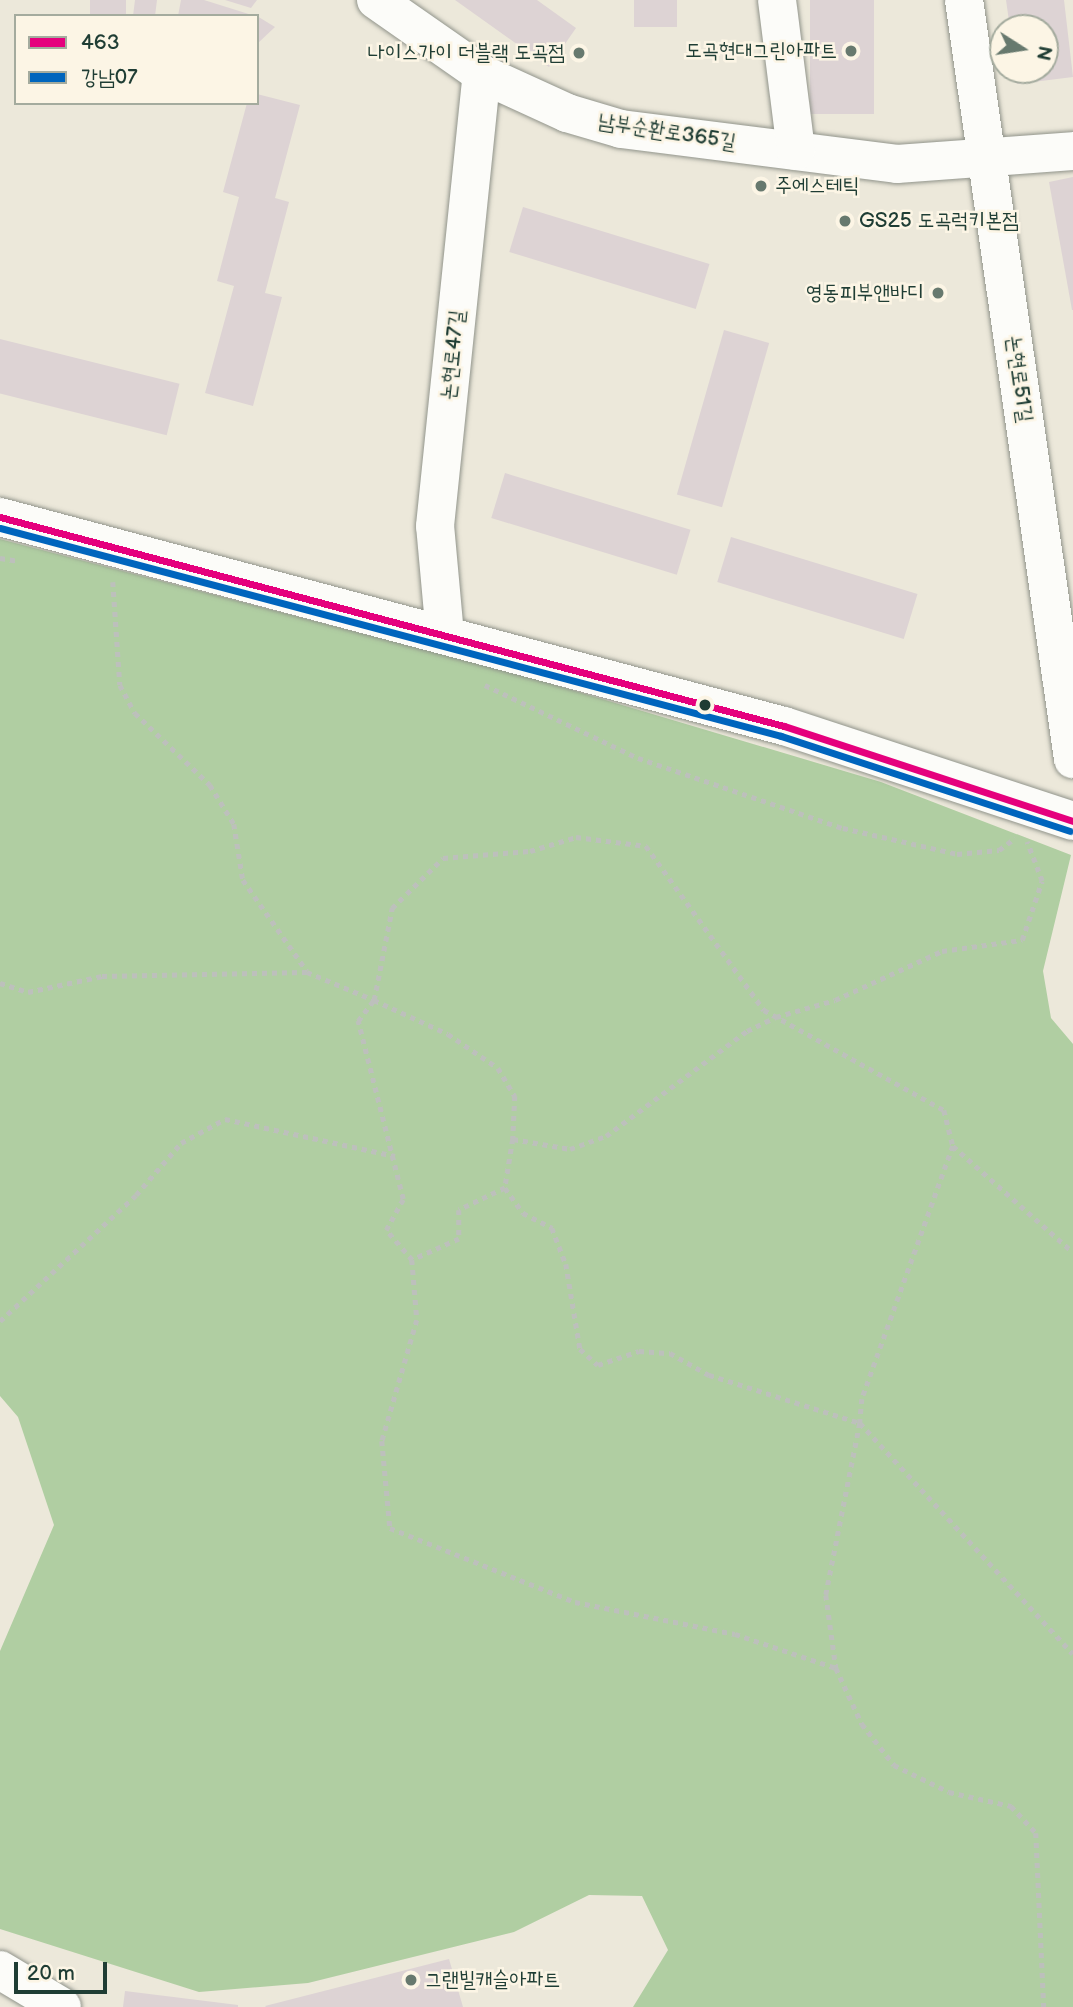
<!DOCTYPE html>
<html>
<head>
<meta charset="utf-8">
<style>
	body { margin:0 }
	#map { position:relative; width:1073px; height:2007px; overflow:hidden; background:#ece8da; font-family:"Balsamiq Sans","Poor Story",sans-serif }
	div>[style] { position:absolute }
	[style*='--x'] { left:calc(var(--x)*1px); top:calc(var(--y)*1px); width:calc(var(--w)*1px); rotate:calc(var(--a)*1deg) }
	.forest>* { inset:0; background:#b0cea2 }
	.building>* { inset:0; background:#ddd3d4; transform-origin:0 0 }
	.path>* { height:4.5px; margin-top:-2.25px; transform-origin:0; background:repeating-linear-gradient(90deg,#bdc0bc 0 5px,transparent 0 10px) }
	.roads { filter:drop-shadow(0 0 2px #91948b) drop-shadow(0 0 2px #91948b) }
	.minor>* { height:38px; margin:-19px; padding:0 19px; transform-origin:19px; border-radius:19px; background:#fcfcf9 }
	.major>* { height:38px; margin:-19px; padding:0 19px; transform-origin:19px; border-radius:19px; background:#fcfcf9 }
	.bus-1>* { height:7px; margin:-3.5px; padding:0 3.5px; transform-origin:3.5px; border-radius:3.5px; background:#e5007d }
	.bus-2>* { height:7px; margin:-3.5px; padding:0 3.5px; transform-origin:3.5px; border-radius:3.5px; background:#0065bd }
	.dots>* { width:19px; height:19px; translate:-50% -50%; box-sizing:border-box; border:4px solid #fcf5e5; border-radius:50% }
	span { translate:-50% -50%; white-space:nowrap; text-align:center; line-height:1.15; -webkit-text-stroke:5px #fcf5e5; paint-order:stroke }
	.poi-label { font-size:21px; color:#1f3d34 }
	.right { translate:-100% -50%; text-align:right }
	.left { translate:0 -50%; text-align:left }
	.street-label { font-size:21px; color:#1f3d34 }
	.legend { position:absolute; left:14px; top:14px; width:245px; height:91px; box-sizing:border-box; background:#fcf5e5; border:2px solid #a4ab9e; margin:0; padding:9px 12px; list-style:none; font-size:21px; color:#1f3d34 }
	.legend li { display:flex; align-items:center; gap:14px; height:35px }
	.legend b { width:35px; border:2px solid #a4ab9e }
	.north { position:absolute; left:989px; top:14px; width:70px; height:70px; box-sizing:border-box; background:#fcf5e5; border:2px solid #a4ab9e; border-radius:50%; rotate:102deg; font-size:19px; font-weight:700; line-height:28px; text-align:center; color:#1f3d34 }
	.north::after { content:''; display:block; margin:auto; width:24px; height:32px; background:#67796e; clip-path:polygon(50% 0,100% 100%,50% 72%,0 100%) }
	.scale { position:absolute; left:14px; top:1962px; width:93px; height:32px; box-sizing:border-box; border:4px solid #1f3d34; border-top:0; padding-left:9px; font-size:21px; line-height:24px; white-space:nowrap; color:#1f3d34; -webkit-text-stroke:5px #fcf5e5; paint-order:stroke }
</style>
</head>
<body>
<div id="map">
	<div class="forest">
		<i style="clip-path:polygon(0 539px,525px 676px,881px 782px,1071px 855px,1043px 971px,1051px 1018px,1073px 1044px,1073px 2007px,633px 2007px,668px 1950px,642px 1896px,589px 1895px,514px 1932px,308px 1983px,199px 1992px,0 1929px,0 1651px,54px 1525px,18px 1417px,0 1396px)"></i>
	</div>
	<div class="building">
		<i style="left:90px;top:0;width:36px;height:16px"></i>
		<i style="clip-path:polygon(135px 0,157px 0,155px 16px,133px 16px)"></i>
		<i style="clip-path:polygon(181px 0,204px 0,255px 16px,178px 16px)"></i>
		<i style="clip-path:polygon(225px 0,257px 0,251px 8px)"></i>
		<i style="clip-path:polygon(455px 0,537px 0,576px 28px,549px 67px)"></i>
		<i style="left:634px;top:0;width:43px;height:27px"></i>
		<i style="left:810px;top:0;width:64px;height:114px"></i>
		<i style="clip-path:polygon(1006px 0,1064px 0,1073px 77px,1017px 84px,1016px 70px,1045px 70px,1045px 28px,1010px 28px)"></i>
		<i style="clip-path:polygon(257px 16px,275px 27px,257px 44px)"></i>
		<i style="clip-path:polygon(257px 94px,300px 105px,275px 198px,289px 202px,265px 293px,282px 297px,253px 406px,205px 393px,234px 286px,217px 281px,239px 197px,223px 192px,247px 103px,257px 103px)"></i>
		<i style="clip-path:polygon(1073px 177px,1073px 310px,1072px 310px,1049px 182px)"></i>
		<i style="left:523px;top:207px;width:195px;height:47px;rotate:17deg"></i>
		<i style="left:724px;top:330px;width:47px;height:171px;rotate:16deg"></i>
		<i style="left:0;top:339px;width:185px;height:53px;rotate:14deg"></i>
		<i style="left:505px;top:473px;width:194px;height:47px;rotate:17deg"></i>
		<i style="left:731px;top:537px;width:195px;height:47px;rotate:17deg"></i>
		<i style="clip-path:polygon(449px 1959px,463px 2007px,266px 2007px,265px 2006px)"></i>
		<i style="clip-path:polygon(125px 1991px,238px 2005px,238px 2007px,123px 2007px)"></i>
	</div>
	<div class="path">
		<i style="--x:0;--y:558;--w:19;--a:9"></i>
		<i style="--x:113;--y:582;--w:103;--a:86.1"></i>
		<i style="--x:120;--y:685;--w:32;--a:62"></i>
		<i style="--x:135;--y:713;--w:104;--a:43.8"></i>
		<i style="--x:210;--y:785;--w:46;--a:58.4"></i>
		<i style="--x:234;--y:824;--w:57;--a:80.9"></i>
		<i style="--x:243;--y:880;--w:111;--a:54.9"></i>
		<i style="--x:485;--y:685;--w:170;--a:25.5"></i>
		<i style="--x:638;--y:758;--w:217;--a:18.9"></i>
		<i style="--x:843;--y:828;--w:117;--a:12.8"></i>
		<i style="--x:957;--y:854;--w:42;--a:-5.4"></i>
		<i style="--x:999;--y:850;--w:20;--a:-37"></i>
		<i style="--x:0;--y:983;--w:29;--a:18"></i>
		<i style="--x:28;--y:992;--w:76;--a:-12.2"></i>
		<i style="--x:102;--y:976;--w:205;--a:-1.1"></i>
		<i style="--x:307;--y:972;--w:73;--a:22.7"></i>
		<i style="--x:374;--y:1000;--w:81;--a:24.7"></i>
		<i style="--x:448;--y:1034;--w:60;--a:34.2"></i>
		<i style="--x:498;--y:1068;--w:33;--a:59"></i>
		<i style="--x:515;--y:1096;--w:43;--a:92.7"></i>
		<i style="--x:513;--y:1139;--w:50;--a:99.3"></i>
		<i style="--x:505;--y:1188;--w:51;--a:154.4"></i>
		<i style="--x:459;--y:1210;--w:29;--a:90"></i>
		<i style="--x:459;--y:1239;--w:51;--a:155.9"></i>
		<i style="--x:412;--y:1260;--w:40;--a:-131"></i>
		<i style="--x:386;--y:1230;--w:35;--a:-61"></i>
		<i style="--x:403;--y:1199;--w:184;--a:-104.2"></i>
		<i style="--x:358;--y:1021;--w:26;--a:-53"></i>
		<i style="--x:374;--y:1000;--w:94;--a:-78.9"></i>
		<i style="--x:392;--y:908;--w:71;--a:-44.4"></i>
		<i style="--x:443;--y:858;--w:87;--a:-4.6"></i>
		<i style="--x:530;--y:851;--w:48;--a:-16.9"></i>
		<i style="--x:576;--y:837;--w:71;--a:7.3"></i>
		<i style="--x:646;--y:846;--w:202;--a:54.3"></i>
		<i style="--x:764;--y:1010;--w:206;--a:29.1"></i>
		<i style="--x:944;--y:1110;--w:37;--a:76"></i>
		<i style="--x:953;--y:1146;--w:269;--a:109.8"></i>
		<i style="--x:862;--y:1399;--w:24;--a:95"></i>
		<i style="--x:860;--y:1423;--w:314;--a:47.3"></i>
		<i style="--x:513;--y:1139;--w:58;--a:10"></i>
		<i style="--x:570;--y:1149;--w:38;--a:-20"></i>
		<i style="--x:606;--y:1136;--w:176;--a:-36.7"></i>
		<i style="--x:747;--y:1031;--w:32;--a:-26"></i>
		<i style="--x:776;--y:1017;--w:61;--a:-16.1"></i>
		<i style="--x:835;--y:1000;--w:118;--a:-24.6"></i>
		<i style="--x:942;--y:951;--w:81;--a:-7.8"></i>
		<i style="--x:1022;--y:940;--w:62;--a:-71.3"></i>
		<i style="--x:1042;--y:881;--w:42;--a:-111"></i>
		<i style="--x:953;--y:1146;--w:160;--a:41.5"></i>
		<i style="--x:505;--y:1188;--w:31;--a:54"></i>
		<i style="--x:523;--y:1213;--w:33;--a:27"></i>
		<i style="--x:552;--y:1228;--w:39;--a:69"></i>
		<i style="--x:566;--y:1264;--w:86;--a:80.6"></i>
		<i style="--x:580;--y:1349;--w:24;--a:42"></i>
		<i style="--x:598;--y:1365;--w:43;--a:-18.9"></i>
		<i style="--x:639;--y:1351;--w:31;--a:4"></i>
		<i style="--x:670;--y:1353;--w:45;--a:29.4"></i>
		<i style="--x:709;--y:1375;--w:158;--a:17.6"></i>
		<i style="--x:860;--y:1423;--w:175;--a:101.2"></i>
		<i style="--x:826;--y:1595;--w:74;--a:82.2"></i>
		<i style="--x:836;--y:1668;--w:62;--a:65.1"></i>
		<i style="--x:862;--y:1724;--w:52;--a:52"></i>
		<i style="--x:894;--y:1765;--w:61;--a:26.1"></i>
		<i style="--x:949;--y:1792;--w:64;--a:12.7"></i>
		<i style="--x:1011;--y:1806;--w:37;--a:47"></i>
		<i style="--x:1036;--y:1833;--w:174;--a:87.4"></i>
		<i style="--x:412;--y:1260;--w:60;--a:85.2"></i>
		<i style="--x:417;--y:1320;--w:126;--a:106.1"></i>
		<i style="--x:382;--y:1441;--w:87;--a:84.7"></i>
		<i style="--x:390;--y:1528;--w:199;--a:21.8"></i>
		<i style="--x:575;--y:1602;--w:163;--a:11.3"></i>
		<i style="--x:735;--y:1634;--w:107;--a:18.6"></i>
		<i style="--x:0;--y:1321;--w:185;--a:-42.8"></i>
		<i style="--x:136;--y:1195;--w:69;--a:-49.1"></i>
		<i style="--x:181;--y:1143;--w:50;--a:-28.6"></i>
		<i style="--x:225;--y:1119;--w:174;--a:12.3"></i>
	</div>
	<div class="roads">
		<div class="minor">
			<i style="--x:376;--y:0;--w:129;--a:34.9"></i>
			<i style="--x:482;--y:74;--w:94;--a:24.6"></i>
			<i style="--x:567;--y:113;--w:56;--a:16.5"></i>
			<i style="--x:621;--y:129;--w:278;--a:7.2"></i>
			<i style="--x:897;--y:164;--w:176;--a:-4.2"></i>
			<i style="--x:777;--y:0;--w:152;--a:82.8"></i>
			<i style="--x:964;--y:0;--w:767;--a:81.83"></i>
			<i style="--x:445;--y:635;--w:109;--a:-95.2"></i>
			<i style="--x:435;--y:526;--w:454;--a:-84.1"></i>
			<i style="--x:0;--y:1970;--w:72;--a:30.8"></i>
		</div>
		<div class="major">
			<i style="--x:0;--y:517;--w:811;--a:14.93"></i>
			<i style="--x:784;--y:726;--w:304;--a:18.2"></i>
		</div>
	</div>
	<div class="bus-1">
		<i style="--x:0;--y:517;--w:811;--a:14.93"></i>
		<i style="--x:784;--y:726;--w:304;--a:18.2"></i>
	</div>
	<div class="bus-2">
		<i style="--x:0;--y:528;--w:808;--a:14.91"></i>
		<i style="--x:781;--y:736;--w:304;--a:18.2"></i>
	</div>
	<div class="dots">
		<i style="left:851px;top:51px;background:#67796e"></i>
		<i style="left:579px;top:53px;background:#67796e"></i>
		<i style="left:761px;top:186px;background:#67796e"></i>
		<i style="left:845px;top:221px;background:#67796e"></i>
		<i style="left:938px;top:293px;background:#67796e"></i>
		<i style="left:705px;top:705px;background:#1f3d34"></i>
		<i style="left:411px;top:1980px;background:#67796e"></i>
	</div>
	<div class="poi-label">
		<span class="right" style="left:837px;top:51px">도곡현대그린아파트</span>
		<span class="right" style="left:565px;top:53px">나이스가이 더블랙 도곡점</span>
		<span class="left" style="left:775px;top:186px">주에스테틱</span>
		<span class="left" style="left:859px;top:221px">GS25 도곡럭키본점</span>
		<span class="right" style="left:924px;top:293px">영동피부앤바디</span>
		<span class="left" style="left:425px;top:1980px">그랜빌캐슬아파트</span>
	</div>
	<div class="street-label">
		<span style="left:667px;top:132px;rotate:9deg">남부순환로365길</span>
		<span style="left:453px;top:355px;rotate:-84deg">논현로47길</span>
		<span style="left:1019px;top:379px;rotate:82deg">논현로51길</span>
	</div>
	<ul class="legend">
	<li><b style="height:9px;background:#e5007d"></b>463</li>
	<li><b style="height:9px;background:#0065bd"></b>강남07</li>
	</ul>
	<div class="north">N</div>
	<div class="scale">20 m</div>
</div>
</body>
</html>
